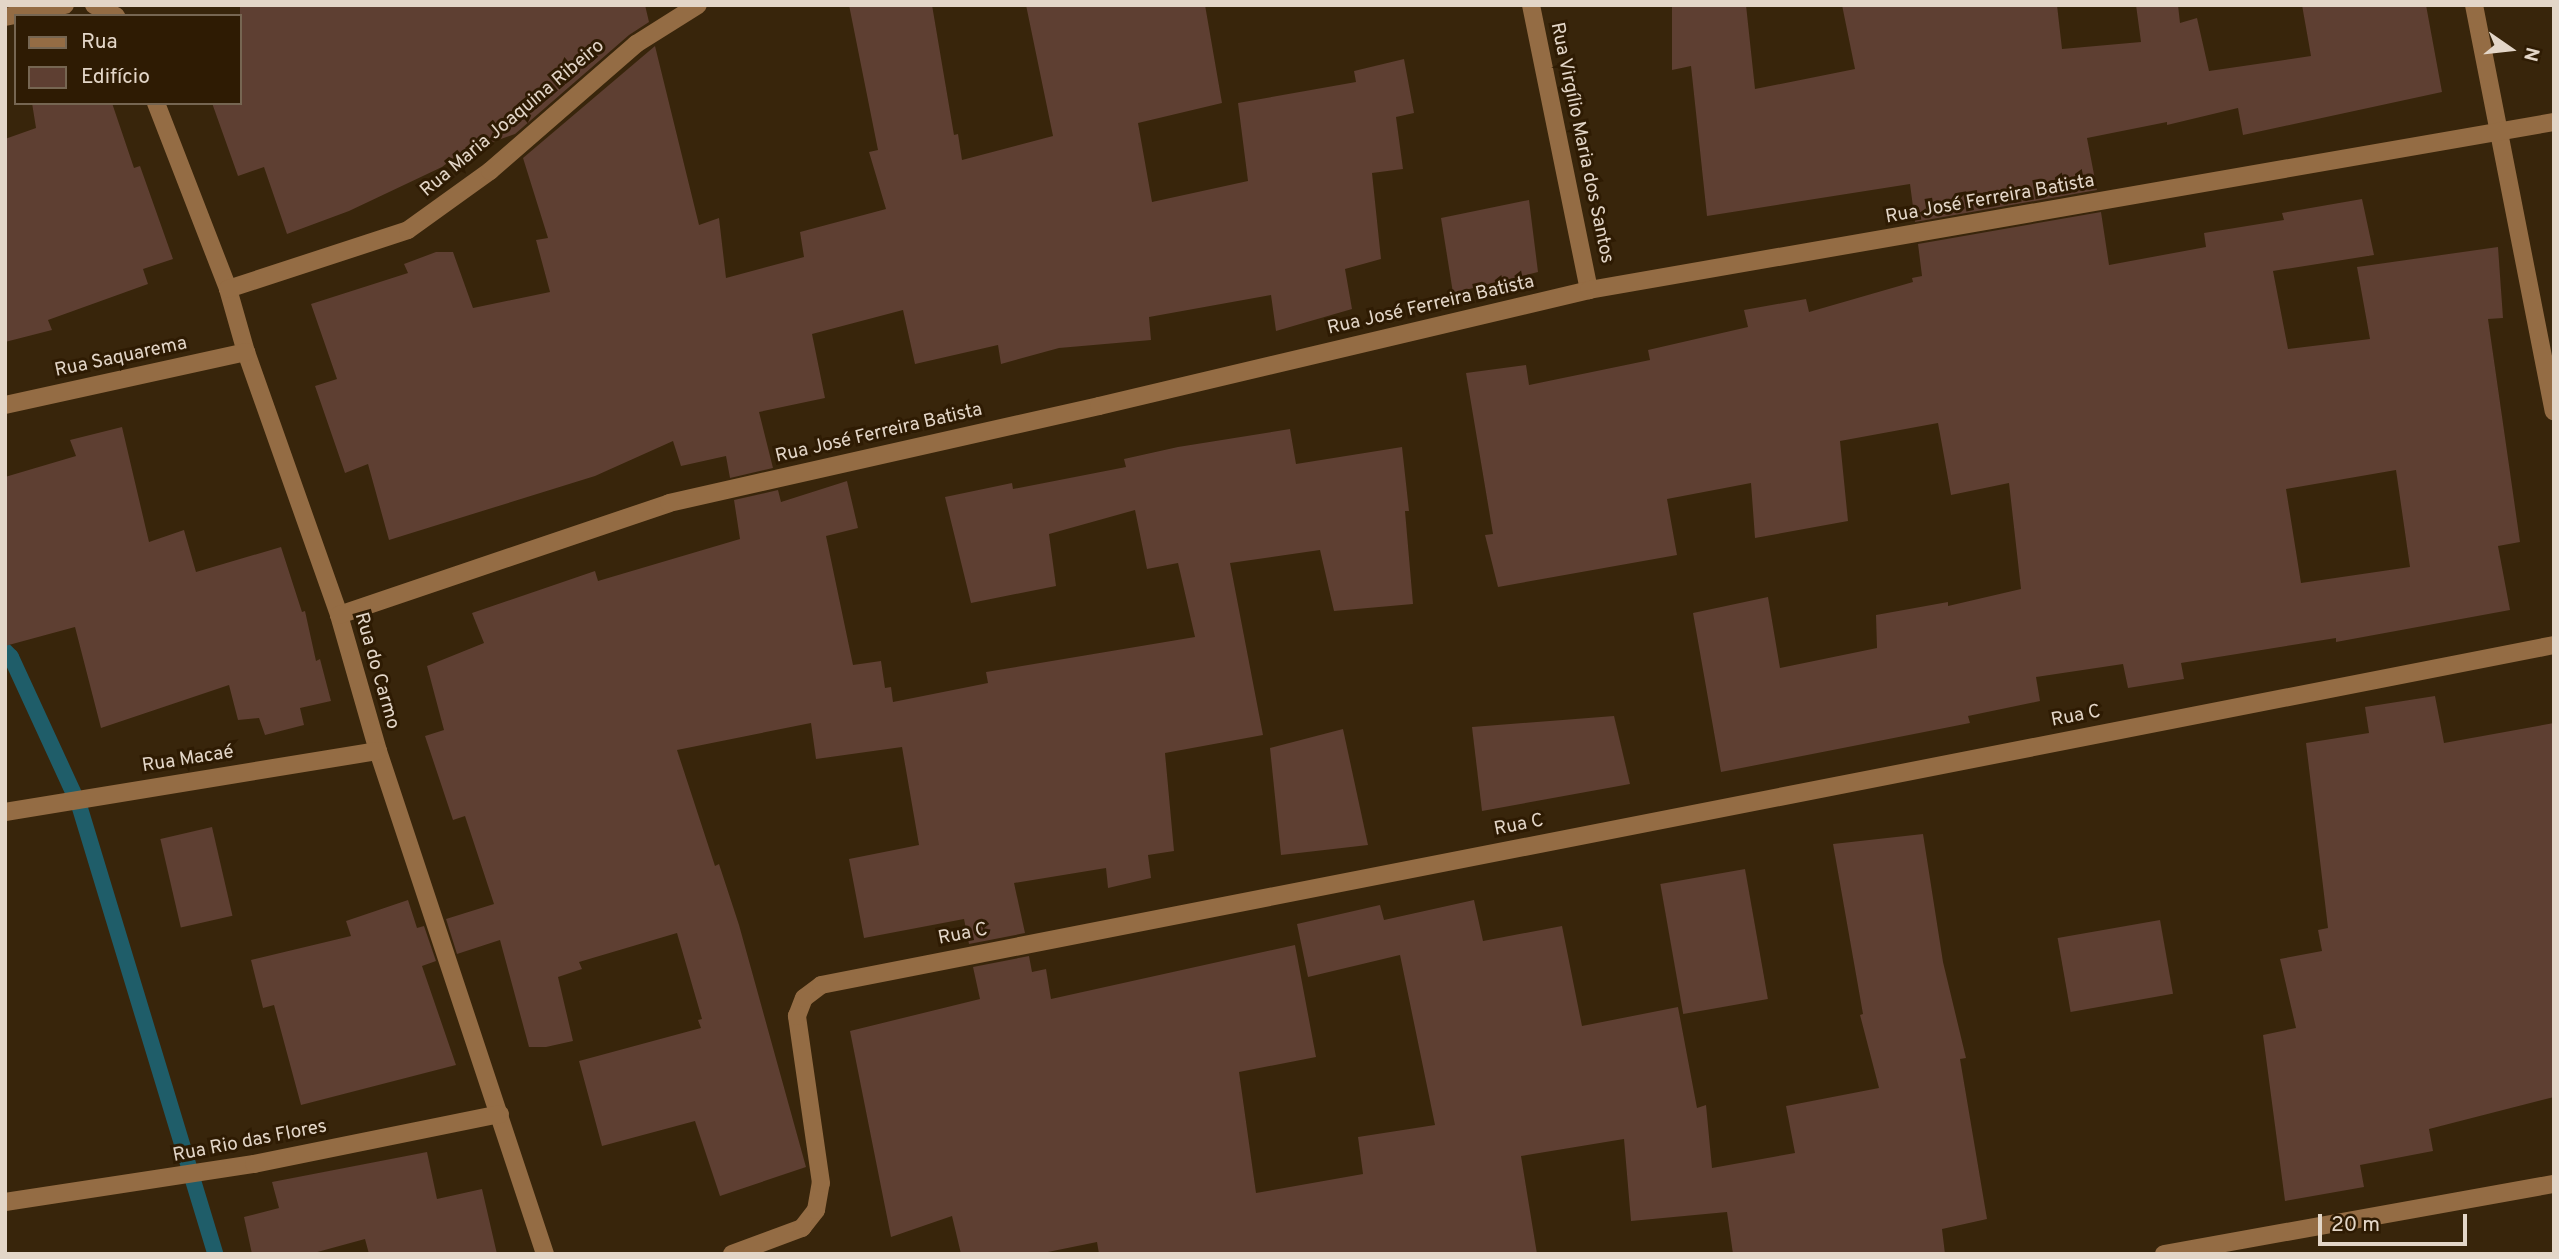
<!DOCTYPE html>
<html>
<head>
<meta charset="utf-8">
<style>
	body { margin:0 }
	#map { position:relative; width:2559px; height:1259px; overflow:hidden; background:#38250b; font-family:Overpass,sans-serif }
	div>[style] { position:absolute }
	[style*='--x'] { left:calc(var(--x)*1px); top:calc(var(--y)*1px); width:calc(var(--w)*1px); rotate:calc(var(--a)*1deg) }
	.stream>* { height:16px; margin:-8px; padding:0 8px; transform-origin:8px; border-radius:8px; background:#1f5d69 }
	.building>* { inset:0; background:#5e3f32; transform-origin:0 0 }
	.minor>* { height:18px; margin:-9px; padding:0 9px; transform-origin:9px; border-radius:9px; background:#946c44 }
	span { translate:-50% -50%; white-space:nowrap; text-align:center; line-height:1.15; -webkit-text-stroke:6px #2e1b03; paint-order:stroke }
	.street-label { font-size:19px; color:#e3d6c8 }
	.frame { position:absolute; inset:0; border:7px solid #e3d6c8; pointer-events:none }
	.legend { position:absolute; left:14px; top:14px; width:228px; height:91px; box-sizing:border-box; background:#2e1b03; border:2px solid #766652; margin:0; padding:9px 12px; list-style:none; font-size:21px; color:#e3d6c8 }
	.legend li { display:flex; align-items:center; gap:14px; height:35px }
	.legend b { width:35px; border:2px solid #766652 }
	.north { position:absolute; left:2475px; top:14px; width:70px; height:70px; -webkit-text-stroke:5px #2e1b03; paint-order:stroke; rotate:104deg; font-size:19px; font-weight:700; line-height:28px; text-align:center; color:#e3d6c8 }
	.north::after { content:''; display:block; margin:auto; width:24px; height:32px; background:#e3d6c8; clip-path:polygon(50% 0,100% 100%,50% 72%,0 100%) }
	.scale { position:absolute; left:2318px; top:1214px; width:149px; height:32px; box-sizing:border-box; border:4px solid #e3d6c8; border-top:0; padding-left:9px; font-size:21px; line-height:24px; white-space:nowrap; color:#e3d6c8; -webkit-text-stroke:5px #2e1b03; paint-order:stroke }
</style>
</head>
<body>
<div id="map">
	<div class="stream">
		<i style="--x:5;--y:651;--w:8;--a:45"></i>
		<i style="--x:11;--y:657;--w:163;--a:65.3"></i>
		<i style="--x:79;--y:805;--w:469;--a:73.1"></i>
	</div>
	<div class="building">
		<i style="clip-path:polygon(240px 5px,645px 5px,649px 22px,629px 35px,515px 134px,459px 154px,442px 167px,349px 211px,287px 234px,264px 167px,238px 176px,212px 103px,240px 103px)"></i>
		<i style="clip-path:polygon(849px 5px,932px 5px,954px 135px,958px 134px,962px 160px,1053px 136px,1026px 5px,1205px 5px,1222px 103px,1138px 123px,1152px 202px,1248px 181px,1238px 103px,1356px 82px,1354px 71px,1404px 59px,1414px 113px,1396px 117px,1403px 169px,1372px 173px,1381px 259px,1345px 269px,1352px 309px,1276px 331px,1271px 295px,1149px 317px,1151px 340px,1059px 348px,1001px 364px,998px 345px,915px 364px,903px 310px,812px 334px,825px 398px,759px 412px,773px 468px,730px 478px,726px 456px,681px 466px,673px 441px,595px 476px,389px 540px,368px 464px,345px 473px,315px 386px,337px 379px,311px 304px,408px 273px,404px 264px,436px 252px,453px 252px,473px 308px,550px 292px,536px 240px,548px 238px,523px 158px,655px 46px,699px 225px,719px 218px,726px 278px,804px 257px,800px 232px,886px 209px,869px 152px,878px 150px)"></i>
		<i style="clip-path:polygon(1672px 5px,1746px 5px,1755px 89px,1855px 69px,1842px 5px,2057px 5px,2062px 49px,2141px 42px,2136px 5px,2178px 5px,2180px 23px,2197px 18px,2209px 71px,2311px 56px,2302px 5px,2426px 5px,2442px 92px,2243px 135px,2238px 108px,2167px 125px,2167px 122px,2087px 138px,2097px 190px,1915px 222px,1910px 184px,1707px 216px,1691px 66px,1672px 70px)"></i>
		<i style="clip-path:polygon(32px 103px,112px 103px,134px 168px,140px 166px,173px 259px,143px 269px,148px 284px,48px 320px,52px 330px,5px 342px,5px 139px,36px 128px)"></i>
		<i style="clip-path:polygon(evenodd,2362px 199px,2374px 255px,2273px 271px,2288px 349px,2370px 339px,2357px 267px,2498px 247px,2503px 318px,2488px 319px,2520px 542px,2498px 546px,2510px 610px,2336px 642px,2336px 638px,2181px 663px,2184px 679px,2128px 688px,2123px 664px,2036px 677px,2040px 701px,1968px 716px,1970px 723px,1721px 772px,1693px 613px,1768px 597px,1780px 668px,1877px 648px,1876px 615px,1948px 602px,1948px 606px,2021px 589px,2009px 483px,1951px 495px,1938px 423px,1840px 441px,1848px 521px,1755px 538px,1751px 483px,1667px 499px,1677px 555px,1498px 587px,1485px 535px,1493px 534px,1466px 373px,1526px 365px,1529px 385px,1650px 360px,1648px 350px,1748px 327px,1744px 310px,1806px 299px,1809px 312px,1913px 282px,1912px 278px,1922px 276px,1918px 244px,2101px 212px,2109px 265px,2206px 247px,2204px 233px,2284px 220px,2282px 213px,2362px 199px,2396px 470px,2410px 567px,2301px 583px,2286px 489px,2396px 470px)"></i>
		<i style="clip-path:polygon(1529px 200px,1538px 272px,1453px 293px,1441px 218px)"></i>
		<i style="clip-path:polygon(122px 427px,149px 542px,184px 530px,196px 572px,281px 547px,302px 612px,305px 611px,316px 661px,320px 659px,331px 701px,300px 708px,304px 725px,265px 735px,259px 718px,238px 720px,229px 685px,101px 728px,75px 627px,5px 646px,5px 477px,76px 456px,70px 440px)"></i>
		<i style="clip-path:polygon(1290px 429px,1296px 464px,1402px 447px,1409px 511px,1405px 511px,1413px 604px,1334px 611px,1320px 550px,1230px 563px,1263px 735px,1165px 753px,1174px 851px,1148px 855px,1151px 878px,1108px 888px,1106px 868px,1014px 883px,1025px 933px,969px 944px,964px 919px,864px 938px,849px 859px,919px 845px,902px 747px,816px 759px,811px 723px,677px 750px,715px 866px,719px 864px,739px 925px,806px 1167px,720px 1196px,695px 1121px,602px 1146px,579px 1061px,701px 1028px,698px 1020px,702px 1019px,677px 933px,579px 962px,582px 969px,558px 977px,573px 1041px,546px 1047px,529px 1047px,500px 940px,457px 954px,446px 919px,494px 904px,465px 816px,453px 820px,425px 736px,444px 730px,427px 666px,484px 643px,472px 613px,595px 571px,598px 581px,740px 539px,734px 500px,778px 490px,781px 502px,847px 481px,858px 528px,826px 536px,853px 665px,881px 661px,885px 688px,891px 687px,893px 702px,988px 683px,986px 672px,1195px 637px,1178px 563px,1147px 569px,1135px 510px,1049px 534px,1056px 586px,971px 603px,945px 497px,1012px 483px,1013px 489px,1126px 467px,1124px 459px,1178px 447px)"></i>
		<i style="clip-path:polygon(2435px 696px,2444px 743px,2554px 723px,2554px 1097px,2429px 1129px,2433px 1151px,2360px 1165px,2364px 1187px,2285px 1201px,2263px 1035px,2296px 1028px,2280px 959px,2322px 951px,2318px 930px,2328px 928px,2306px 743px,2369px 733px,2365px 707px)"></i>
		<i style="clip-path:polygon(1614px 716px,1630px 784px,1482px 811px,1472px 727px)"></i>
		<i style="clip-path:polygon(1343px 729px,1368px 845px,1281px 855px,1270px 748px)"></i>
		<i style="left:212px;top:827px;width:91px;height:53px;rotate:77deg"></i>
		<i style="clip-path:polygon(1923px 834px,1943px 962px,1966px 1058px,1960px 1059px,1987px 1219px,1942px 1229px,1945px 1254px,1733px 1254px,1727px 1212px,1631px 1221px,1624px 1139px,1521px 1156px,1537px 1254px,1099px 1254px,1097px 1242px,1038px 1254px,961px 1254px,952px 1216px,891px 1237px,850px 1031px,980px 999px,973px 967px,1029px 956px,1032px 972px,1046px 969px,1051px 999px,1295px 945px,1316px 1057px,1239px 1072px,1256px 1193px,1363px 1174px,1358px 1137px,1435px 1125px,1400px 955px,1308px 977px,1297px 924px,1380px 905px,1384px 920px,1474px 900px,1483px 941px,1562px 926px,1582px 1026px,1678px 1007px,1697px 1108px,1706px 1105px,1712px 1168px,1795px 1153px,1786px 1106px,1879px 1088px,1860px 1015px,1863px 1014px,1833px 844px)"></i>
		<i style="left:1745px;top:869px;width:132px;height:86px;rotate:80deg"></i>
		<i style="clip-path:polygon(408px 900px,417px 928px,424px 926px,436px 961px,422px 966px,456px 1065px,301px 1105px,274px 1005px,263px 1008px,251px 960px,351px 936px,346px 921px)"></i>
		<i style="left:2160px;top:920px;width:75px;height:104px;rotate:80deg"></i>
		<i style="clip-path:polygon(427px 1152px,437px 1199px,482px 1189px,497px 1254px,369px 1254px,365px 1239px,310px 1254px,252px 1254px,244px 1217px,279px 1208px,272px 1182px)"></i>
	</div>
	<div class="minor">
		<i style="--x:94;--y:5;--w:25;--a:27"></i>
		<i style="--x:1531;--y:5;--w:291;--a:78.5"></i>
		<i style="--x:2474;--y:5;--w:414;--a:78.9"></i>
		<i style="--x:5;--y:17;--w:61;--a:-11.3"></i>
		<i style="--x:156;--y:103;--w:199;--a:68.8"></i>
		<i style="--x:228;--y:289;--w:66;--a:74.1"></i>
		<i style="--x:246;--y:352;--w:279;--a:70.5"></i>
		<i style="--x:339;--y:615;--w:141;--a:74"></i>
		<i style="--x:378;--y:751;--w:530;--a:71.63"></i>
		<i style="--x:228;--y:289;--w:189;--a:-18.1"></i>
		<i style="--x:408;--y:230;--w:101;--a:-35.7"></i>
		<i style="--x:490;--y:171;--w:194;--a:-41"></i>
		<i style="--x:636;--y:44;--w:73;--a:-32.2"></i>
		<i style="--x:5;--y:405;--w:247;--a:-12.4"></i>
		<i style="--x:339;--y:615;--w:348;--a:-18.7"></i>
		<i style="--x:669;--y:503;--w:441;--a:-12.7"></i>
		<i style="--x:1099;--y:406;--w:504;--a:-13.32"></i>
		<i style="--x:1589;--y:290;--w:980;--a:-9.88"></i>
		<i style="--x:5;--y:812;--w:378;--a:-9.3"></i>
		<i style="--x:5;--y:1202;--w:252;--a:-8.7"></i>
		<i style="--x:254;--y:1164;--w:251;--a:-11.5"></i>
		<i style="--x:732;--y:1254;--w:75;--a:-20.4"></i>
		<i style="--x:802;--y:1228;--w:23;--a:-52"></i>
		<i style="--x:816;--y:1210;--w:27;--a:-80"></i>
		<i style="--x:821;--y:1183;--w:169;--a:-98.2"></i>
		<i style="--x:797;--y:1016;--w:19;--a:-69"></i>
		<i style="--x:804;--y:998;--w:21;--a:-37"></i>
		<i style="--x:821;--y:985;--w:1766;--a:-11.1"></i>
		<i style="--x:2164;--y:1254;--w:396;--a:-10.2"></i>
	</div>
	<div class="street-label">
		<span style="left:513px;top:119px;rotate:-40deg">Rua Maria Joaquina Ribeiro</span>
		<span style="left:1581px;top:143px;rotate:78deg">Rua Virgílio Maria dos Santos</span>
		<span style="left:1990px;top:200px;rotate:-10deg">Rua José Ferreira Batista</span>
		<span style="left:1431px;top:306px;rotate:-13deg">Rua José Ferreira Batista</span>
		<span style="left:121px;top:358px;rotate:-12deg">Rua Saquarema</span>
		<span style="left:879px;top:434px;rotate:-13deg">Rua José Ferreira Batista</span>
		<span style="left:376px;top:671px;rotate:74deg">Rua do Carmo</span>
		<span style="left:2076px;top:717px;rotate:-11deg">Rua C</span>
		<span style="left:188px;top:760px;rotate:-9deg">Rua Macaé</span>
		<span style="left:1519px;top:826px;rotate:-11deg">Rua C</span>
		<span style="left:963px;top:935px;rotate:-11deg">Rua C</span>
		<span style="left:250px;top:1142px;rotate:-11deg">Rua Rio das Flores</span>
	</div>
	<div class="frame"></div>
	<ul class="legend">
	<li><b style="height:9px;background:#946c44"></b>Rua</li>
	<li><b style="height:19px;background:#5e3f32"></b>Edifício</li>
	</ul>
	<div class="north">N</div>
	<div class="scale">20 m</div>
</div>
</body>
</html>
